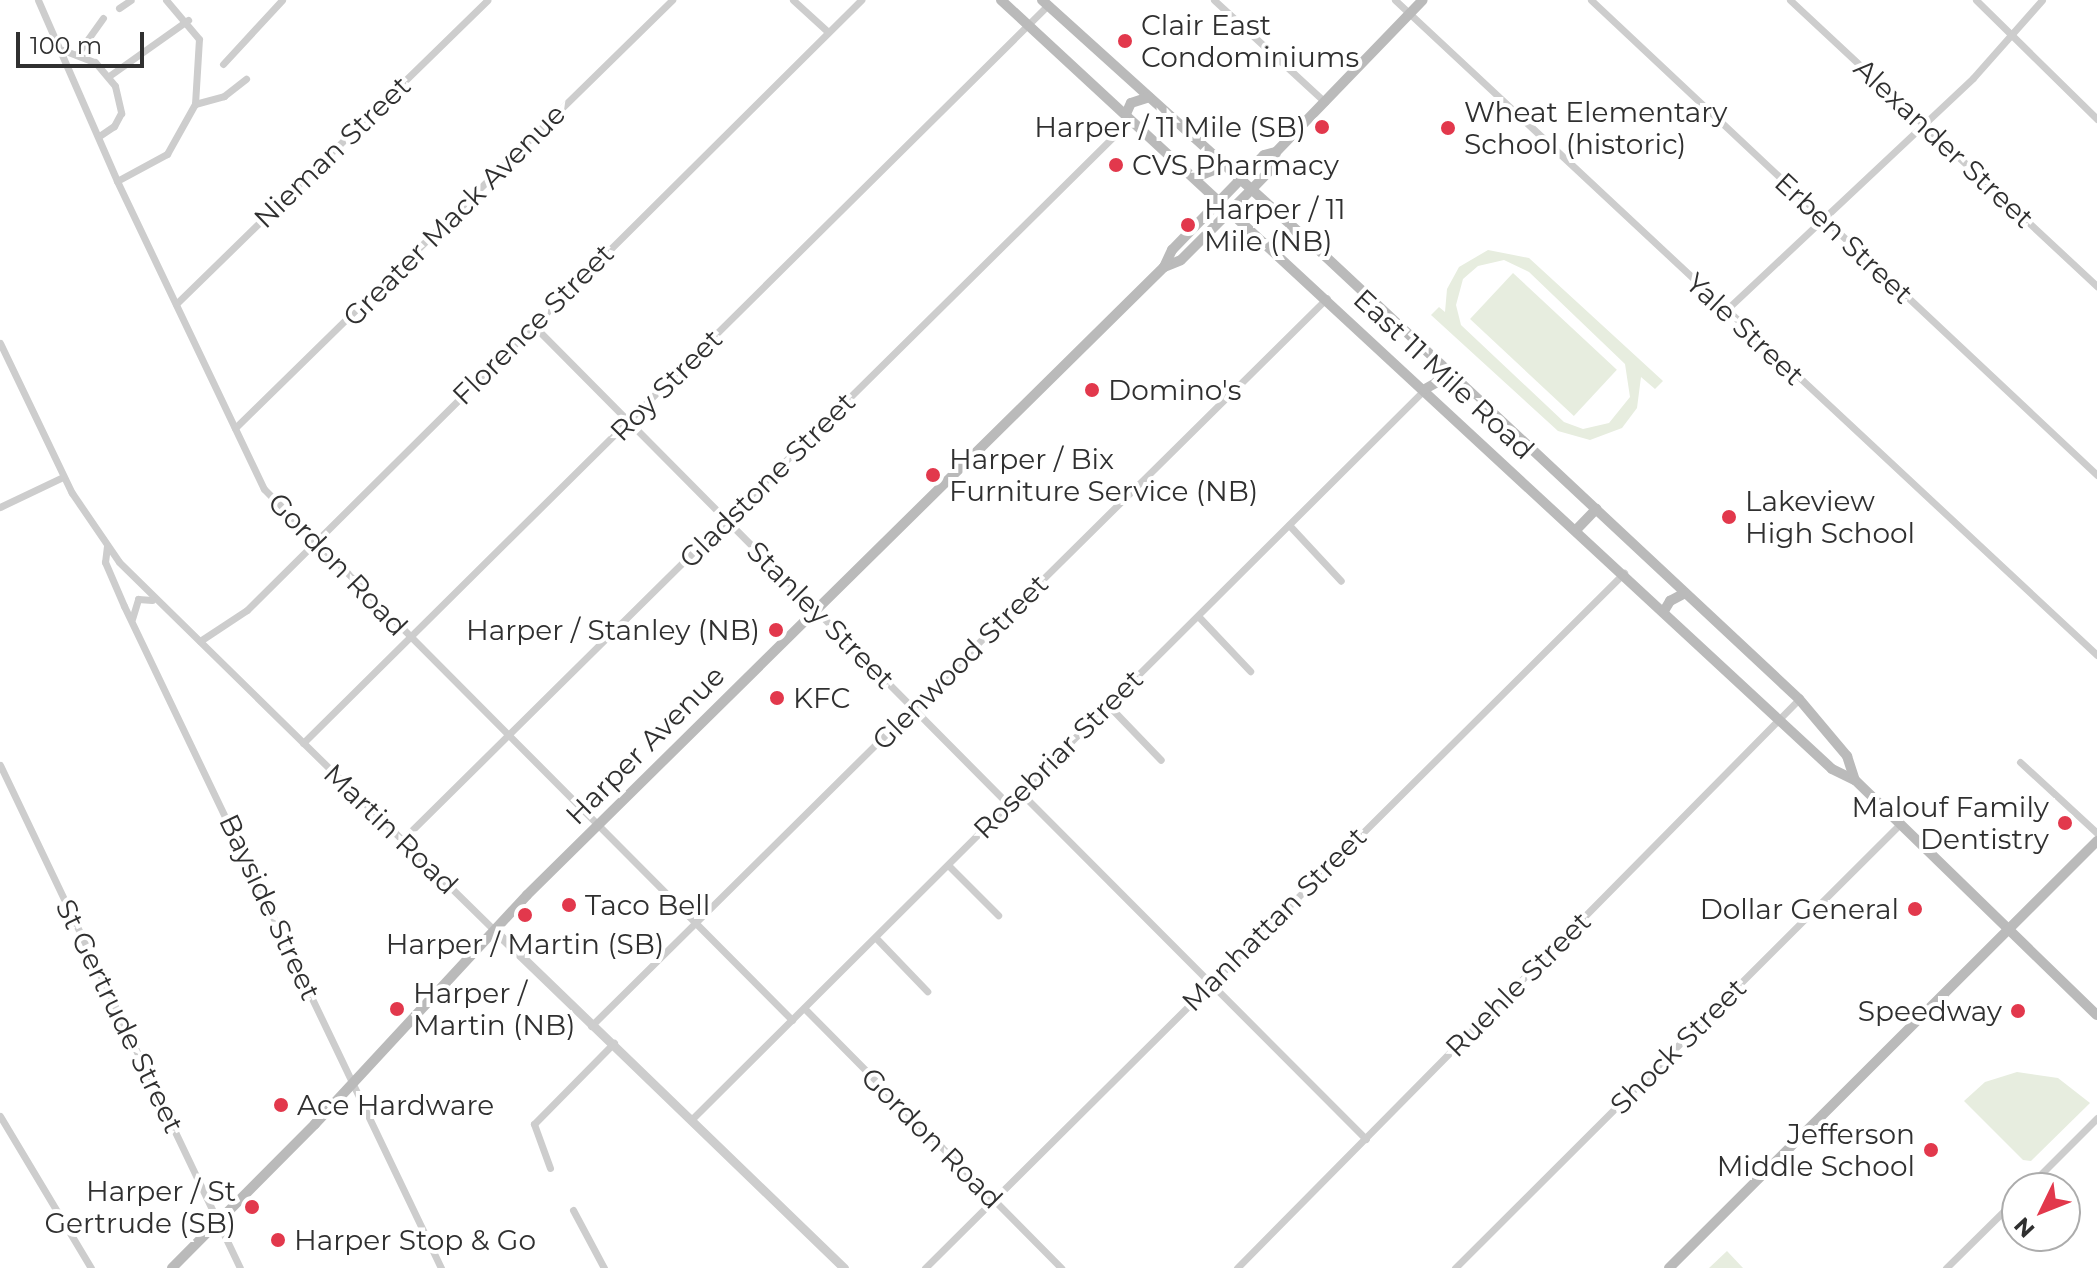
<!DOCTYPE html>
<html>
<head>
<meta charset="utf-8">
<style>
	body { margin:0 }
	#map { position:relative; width:2097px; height:1268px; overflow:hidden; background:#fff; font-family:Montserrat,sans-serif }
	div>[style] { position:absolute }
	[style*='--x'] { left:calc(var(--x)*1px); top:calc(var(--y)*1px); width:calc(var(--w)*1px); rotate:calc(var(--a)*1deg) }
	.green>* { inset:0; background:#e7eddf; transform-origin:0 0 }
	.minor>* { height:7px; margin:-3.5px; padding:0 3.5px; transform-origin:3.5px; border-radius:3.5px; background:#cdcdcd }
	.tertiary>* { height:9px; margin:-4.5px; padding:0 4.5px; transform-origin:4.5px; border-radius:4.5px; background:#cdcdcd }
	.secondary>* { height:10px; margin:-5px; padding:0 5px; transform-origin:5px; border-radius:5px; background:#bababa }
	.dots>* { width:22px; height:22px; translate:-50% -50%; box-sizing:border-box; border:4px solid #fff; border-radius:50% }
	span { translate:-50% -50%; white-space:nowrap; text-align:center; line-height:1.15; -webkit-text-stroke:8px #fff; paint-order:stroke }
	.poi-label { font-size:28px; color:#303030 }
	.left { translate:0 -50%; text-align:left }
	.right { translate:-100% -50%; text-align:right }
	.street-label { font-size:28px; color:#303030 }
	.north { position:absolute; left:2001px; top:1172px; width:80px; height:80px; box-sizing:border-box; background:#fff; border:2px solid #acacac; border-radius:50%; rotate:227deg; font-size:22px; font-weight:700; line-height:32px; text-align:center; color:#303030 }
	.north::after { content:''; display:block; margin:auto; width:28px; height:36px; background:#e2384c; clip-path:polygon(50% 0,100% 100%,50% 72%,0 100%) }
	.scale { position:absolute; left:16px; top:32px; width:128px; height:36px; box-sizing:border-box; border:4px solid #303030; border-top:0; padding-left:10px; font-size:24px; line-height:28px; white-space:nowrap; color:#303030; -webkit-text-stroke:6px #fff; paint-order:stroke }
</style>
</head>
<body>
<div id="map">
	<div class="green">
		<i style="clip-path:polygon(evenodd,1488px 250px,1529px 258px,1663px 381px,1655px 389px,1641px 377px,1637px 408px,1622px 428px,1590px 440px,1558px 431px,1431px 315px,1439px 307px,1445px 312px,1447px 289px,1459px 267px,1488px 250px,1504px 260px,1529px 272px,1625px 364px,1630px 397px,1609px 423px,1583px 429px,1564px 422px,1461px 325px,1456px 305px,1463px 279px,1478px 266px,1504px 260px)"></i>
		<i style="left:1513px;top:273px;width:142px;height:63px;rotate:43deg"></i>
		<i style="clip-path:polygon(2017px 1072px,2058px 1078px,2090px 1103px,2031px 1161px,2023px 1160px,1964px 1101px,1985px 1082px)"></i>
		<i style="clip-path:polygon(1727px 1251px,1743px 1268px,1709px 1268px)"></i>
	</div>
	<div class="minor">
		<i style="--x:38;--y:0;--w:197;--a:66.4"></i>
		<i style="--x:117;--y:181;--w:341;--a:64.5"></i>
		<i style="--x:264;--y:489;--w:749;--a:45.16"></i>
		<i style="--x:793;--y:0;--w:47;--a:42.4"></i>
		<i style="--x:1214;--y:0;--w:151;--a:42.6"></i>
		<i style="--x:1395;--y:0;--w:960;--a:43.02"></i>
		<i style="--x:1591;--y:0;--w:694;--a:43.19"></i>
		<i style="--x:1790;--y:0;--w:420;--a:43"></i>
		<i style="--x:1976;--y:0;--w:170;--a:44.5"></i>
		<i style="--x:119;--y:8;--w:14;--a:-34"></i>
		<i style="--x:63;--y:50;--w:34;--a:21"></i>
		<i style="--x:95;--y:62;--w:31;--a:50"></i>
		<i style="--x:115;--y:86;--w:28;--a:77"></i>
		<i style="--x:121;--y:113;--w:15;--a:118"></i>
		<i style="--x:114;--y:126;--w:18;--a:146"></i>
		<i style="--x:78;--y:53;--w:43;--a:-54.5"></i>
		<i style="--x:223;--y:64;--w:87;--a:-47.3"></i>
		<i style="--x:109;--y:76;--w:97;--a:-35.3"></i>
		<i style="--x:195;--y:104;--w:30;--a:-15"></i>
		<i style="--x:224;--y:96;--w:28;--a:-38"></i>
		<i style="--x:117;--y:181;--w:57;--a:-28.4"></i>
		<i style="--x:167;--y:154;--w:57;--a:-60.8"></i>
		<i style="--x:195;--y:104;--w:65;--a:-86.5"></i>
		<i style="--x:199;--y:39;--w:51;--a:-130.2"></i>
		<i style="--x:176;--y:304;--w:435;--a:-44.3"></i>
		<i style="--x:1725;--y:311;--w:340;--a:-43.2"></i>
		<i style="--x:1973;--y:78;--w:104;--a:-48.5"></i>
		<i style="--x:533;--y:325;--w:675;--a:45.24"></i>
		<i style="--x:0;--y:343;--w:166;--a:64.4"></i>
		<i style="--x:72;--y:493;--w:83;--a:55.7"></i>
		<i style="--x:119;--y:562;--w:524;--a:44.46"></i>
		<i style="--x:235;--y:428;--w:612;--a:-44.4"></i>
		<i style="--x:0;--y:507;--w:70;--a:-25.5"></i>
		<i style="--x:1289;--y:525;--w:76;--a:47.1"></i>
		<i style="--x:107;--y:546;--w:16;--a:97"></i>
		<i style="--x:105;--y:562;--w:48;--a:66.6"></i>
		<i style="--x:124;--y:606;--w:734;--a:64.41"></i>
		<i style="--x:1198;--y:616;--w:76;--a:46.6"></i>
		<i style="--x:132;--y:619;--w:21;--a:-73"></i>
		<i style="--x:138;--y:599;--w:14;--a:4"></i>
		<i style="--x:200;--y:641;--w:56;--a:-33.4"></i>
		<i style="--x:247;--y:610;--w:866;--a:-44.81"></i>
		<i style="--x:1108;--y:705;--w:76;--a:46.1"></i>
		<i style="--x:303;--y:743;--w:1049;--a:-44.73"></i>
		<i style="--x:2020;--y:762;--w:105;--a:42.7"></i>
		<i style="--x:0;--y:765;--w:557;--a:64.49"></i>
		<i style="--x:1020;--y:792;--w:490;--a:45.1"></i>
		<i style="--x:402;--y:840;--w:1025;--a:-44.68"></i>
		<i style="--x:948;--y:865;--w:71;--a:45"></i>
		<i style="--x:876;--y:938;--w:74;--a:46.1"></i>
		<i style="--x:804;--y:1008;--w:366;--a:45.3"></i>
		<i style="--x:591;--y:1026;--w:1035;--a:-44.69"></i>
		<i style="--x:0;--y:1116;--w:177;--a:59.1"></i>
		<i style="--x:692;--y:1119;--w:1034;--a:-44.88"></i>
		<i style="--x:550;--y:1168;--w:47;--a:-110"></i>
		<i style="--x:534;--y:1124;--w:114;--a:-45.4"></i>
		<i style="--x:2027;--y:1188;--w:99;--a:-45"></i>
		<i style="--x:573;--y:1210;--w:66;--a:61.9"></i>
		<i style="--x:925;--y:1268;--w:986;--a:-44.84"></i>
		<i style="--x:1237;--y:1268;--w:800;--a:-45.35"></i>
		<i style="--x:1455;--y:1268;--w:629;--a:-44.94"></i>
		<i style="--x:1946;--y:1268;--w:100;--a:-44.6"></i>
	</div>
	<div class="tertiary">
		<i style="--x:493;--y:929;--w:488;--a:44"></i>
	</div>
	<div class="secondary">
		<i style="--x:1001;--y:0;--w:1132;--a:42.78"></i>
		<i style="--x:1832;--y:769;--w:25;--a:26"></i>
		<i style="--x:1855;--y:780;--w:337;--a:44.2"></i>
		<i style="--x:1042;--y:0;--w:382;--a:42.1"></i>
		<i style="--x:1325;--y:256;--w:649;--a:43.06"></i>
		<i style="--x:1799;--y:699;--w:75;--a:49.9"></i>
		<i style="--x:1847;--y:756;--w:25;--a:72"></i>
		<i style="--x:1126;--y:114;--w:12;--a:-66"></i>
		<i style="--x:1131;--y:103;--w:19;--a:-18"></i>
		<i style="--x:1196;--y:177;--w:19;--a:-21"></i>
		<i style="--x:1214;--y:170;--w:11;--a:-68"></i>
		<i style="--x:1276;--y:250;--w:18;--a:-49"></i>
		<i style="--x:1288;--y:236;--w:12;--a:-9"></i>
		<i style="--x:1164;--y:267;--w:18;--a:-22"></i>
		<i style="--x:1181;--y:260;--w:100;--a:-45"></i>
		<i style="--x:1252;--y:189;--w:30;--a:-46"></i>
		<i style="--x:1273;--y:167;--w:15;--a:-79"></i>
		<i style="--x:1276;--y:152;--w:211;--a:-46"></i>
		<i style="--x:1425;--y:389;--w:13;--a:-29"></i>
		<i style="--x:1436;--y:383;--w:16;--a:-63"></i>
		<i style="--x:1577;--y:529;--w:28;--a:-46"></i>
		<i style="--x:1664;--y:611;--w:12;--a:-59"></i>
		<i style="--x:1670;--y:601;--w:17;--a:-28"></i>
		<i style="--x:172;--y:1268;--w:203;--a:-45.2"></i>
		<i style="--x:315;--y:1124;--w:312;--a:-47.2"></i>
		<i style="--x:527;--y:895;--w:895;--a:-44.59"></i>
		<i style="--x:1164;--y:267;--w:19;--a:-65"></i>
		<i style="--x:1172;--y:250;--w:132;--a:-45.9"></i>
		<i style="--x:1264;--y:155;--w:12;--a:-14"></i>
		<i style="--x:1669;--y:1268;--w:605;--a:-44.93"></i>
	</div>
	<div class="dots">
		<i style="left:1125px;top:41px;background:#e2384c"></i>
		<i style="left:1322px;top:127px;background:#e2384c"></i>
		<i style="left:1448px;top:128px;background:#e2384c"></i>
		<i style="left:1116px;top:165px;background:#e2384c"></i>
		<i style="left:1188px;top:225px;background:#e2384c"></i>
		<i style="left:1092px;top:390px;background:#e2384c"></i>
		<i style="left:933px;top:475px;background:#e2384c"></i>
		<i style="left:1729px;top:517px;background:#e2384c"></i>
		<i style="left:776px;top:630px;background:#e2384c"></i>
		<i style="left:777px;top:698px;background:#e2384c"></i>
		<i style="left:2065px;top:823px;background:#e2384c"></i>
		<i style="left:569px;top:905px;background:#e2384c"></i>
		<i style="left:1915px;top:909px;background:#e2384c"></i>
		<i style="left:525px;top:915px;background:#e2384c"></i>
		<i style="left:397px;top:1009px;background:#e2384c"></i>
		<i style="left:2018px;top:1011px;background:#e2384c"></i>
		<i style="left:281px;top:1105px;background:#e2384c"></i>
		<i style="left:1931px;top:1150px;background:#e2384c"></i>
		<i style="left:252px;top:1207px;background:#e2384c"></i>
		<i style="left:278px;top:1240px;background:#e2384c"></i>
	</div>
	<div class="poi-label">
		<span class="left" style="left:1141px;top:41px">Clair East<br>Condominiums</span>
		<span class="left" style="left:1464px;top:128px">Wheat Elementary<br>School (historic)</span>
		<span class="right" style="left:1306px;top:127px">Harper / 11 Mile (SB)</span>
		<span class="left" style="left:1132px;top:165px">CVS Pharmacy</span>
		<span class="left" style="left:1204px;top:225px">Harper / 11<br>Mile (NB)</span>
		<span class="left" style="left:1108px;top:390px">Domino's</span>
		<span class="left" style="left:949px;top:475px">Harper / Bix<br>Furniture Service (NB)</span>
		<span class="left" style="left:1745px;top:517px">Lakeview<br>High School</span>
		<span class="right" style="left:760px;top:630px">Harper / Stanley (NB)</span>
		<span class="left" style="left:793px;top:698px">KFC</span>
		<span class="right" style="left:2049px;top:823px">Malouf Family<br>Dentistry</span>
		<span class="left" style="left:585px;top:905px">Taco Bell</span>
		<span class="right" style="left:1899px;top:909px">Dollar General</span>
		<span style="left:525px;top:944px">Harper / Martin (SB)</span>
		<span class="left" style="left:413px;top:1009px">Harper /<br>Martin (NB)</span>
		<span class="right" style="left:2002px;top:1011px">Speedway</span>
		<span class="left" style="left:297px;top:1105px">Ace Hardware</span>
		<span class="right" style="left:1915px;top:1150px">Jefferson<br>Middle School</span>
		<span class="right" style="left:236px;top:1207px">Harper / St<br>Gertrude (SB)</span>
		<span class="left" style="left:294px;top:1240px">Harper Stop &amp; Go</span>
	</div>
	<div class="street-label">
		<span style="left:1944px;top:143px;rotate:43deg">Alexander Street</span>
		<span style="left:332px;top:152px;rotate:-44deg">Nieman Street</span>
		<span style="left:454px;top:215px;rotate:-45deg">Greater Mack Avenue</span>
		<span style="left:1844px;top:238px;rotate:43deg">Erben Street</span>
		<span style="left:533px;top:324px;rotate:-45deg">Florence Street</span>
		<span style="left:1745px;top:329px;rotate:43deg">Yale Street</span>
		<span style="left:1444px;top:374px;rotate:43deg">East 11 Mile Road</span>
		<span style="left:666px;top:385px;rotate:-45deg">Roy Street</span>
		<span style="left:767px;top:480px;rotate:-45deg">Gladstone Street</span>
		<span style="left:338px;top:564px;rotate:46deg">Gordon Road</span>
		<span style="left:821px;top:615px;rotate:45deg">Stanley Street</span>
		<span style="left:960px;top:662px;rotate:-45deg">Glenwood Street</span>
		<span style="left:645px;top:745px;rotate:-45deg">Harper Avenue</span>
		<span style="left:1058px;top:754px;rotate:-45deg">Rosebriar Street</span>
		<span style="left:391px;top:829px;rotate:44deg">Martin Road</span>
		<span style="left:270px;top:907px;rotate:65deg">Bayside Street</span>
		<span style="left:1274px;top:919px;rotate:-45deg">Manhattan Street</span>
		<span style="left:1518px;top:984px;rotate:-45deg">Ruehle Street</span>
		<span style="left:120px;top:1016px;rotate:64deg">St Gertrude Street</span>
		<span style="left:1678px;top:1046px;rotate:-45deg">Shock Street</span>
		<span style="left:932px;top:1138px;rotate:45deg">Gordon Road</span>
	</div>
	<div class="north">N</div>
	<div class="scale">100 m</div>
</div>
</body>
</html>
